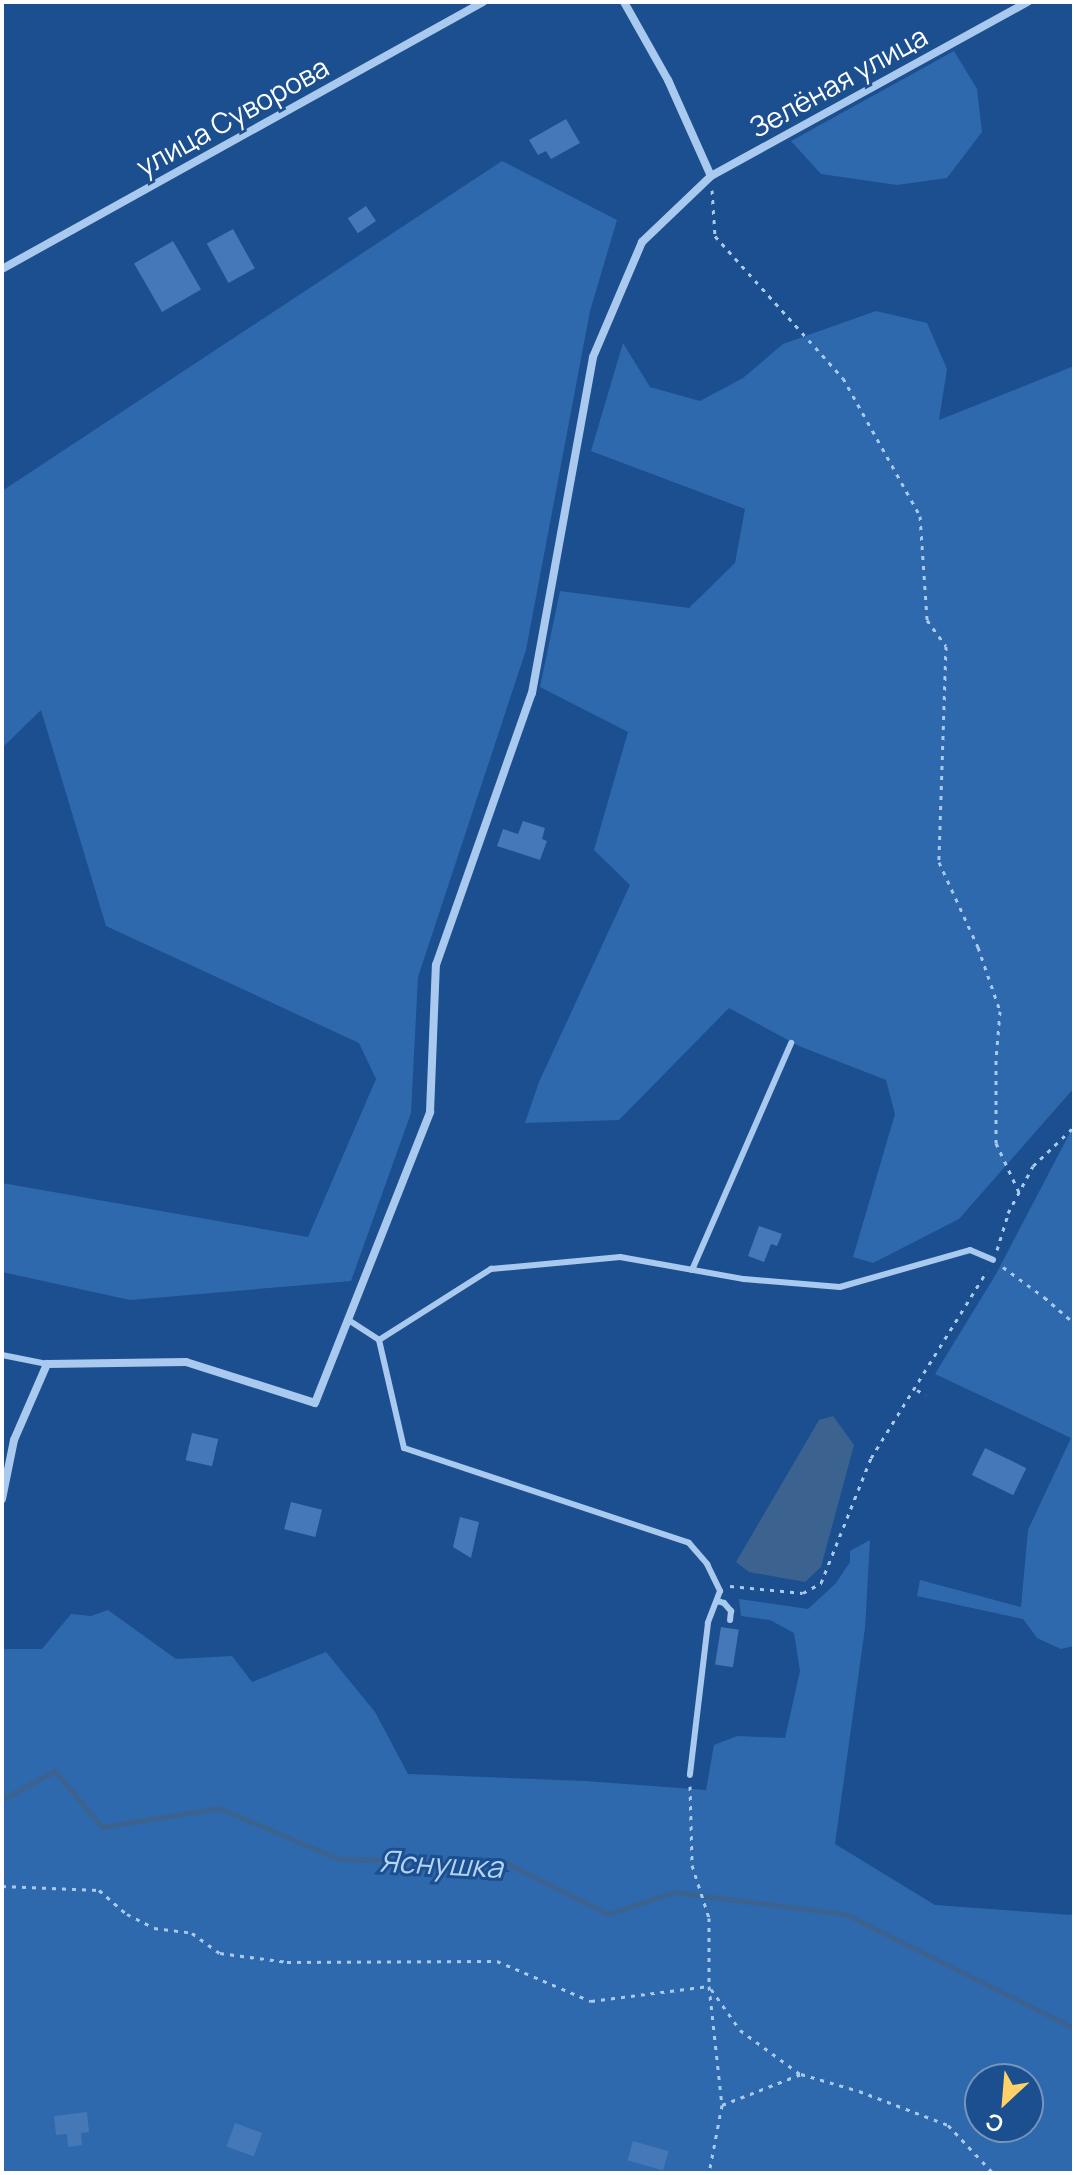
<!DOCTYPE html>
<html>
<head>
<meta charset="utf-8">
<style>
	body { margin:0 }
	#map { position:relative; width:1076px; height:2175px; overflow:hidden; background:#1b4f8f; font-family:Manrope,sans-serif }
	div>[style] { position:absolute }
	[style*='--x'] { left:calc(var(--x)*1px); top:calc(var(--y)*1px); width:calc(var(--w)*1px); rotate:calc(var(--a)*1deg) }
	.green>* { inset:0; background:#2e69ad }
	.water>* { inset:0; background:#3c6290 }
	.stream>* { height:5px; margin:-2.5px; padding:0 2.5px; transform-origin:2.5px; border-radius:2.5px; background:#3c6290 }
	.building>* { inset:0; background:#4478b7; transform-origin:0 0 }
	.path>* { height:3px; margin-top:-1.5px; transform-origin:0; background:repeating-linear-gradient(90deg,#a9c9ee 0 4px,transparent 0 10px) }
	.lane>* { height:6px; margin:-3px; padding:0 3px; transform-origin:3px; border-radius:3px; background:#a9c9ee }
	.street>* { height:8px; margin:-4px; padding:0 4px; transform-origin:4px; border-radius:4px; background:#a9c9ee }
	span { translate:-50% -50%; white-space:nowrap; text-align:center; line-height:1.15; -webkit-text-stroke:6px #1b4f8f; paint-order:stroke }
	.street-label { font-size:28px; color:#fff }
	.water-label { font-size:30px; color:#b5d3f5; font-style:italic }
	.frame { position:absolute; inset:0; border:4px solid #fff; pointer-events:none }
	.north { position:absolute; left:964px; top:2063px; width:80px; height:80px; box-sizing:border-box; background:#1b4f8f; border:2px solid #7695bc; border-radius:50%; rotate:206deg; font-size:22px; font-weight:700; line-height:32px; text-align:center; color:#fff }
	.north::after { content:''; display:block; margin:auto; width:28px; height:36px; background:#ffd166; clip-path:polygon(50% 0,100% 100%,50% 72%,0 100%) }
</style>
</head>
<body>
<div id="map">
	<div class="green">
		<i style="clip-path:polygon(954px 51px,977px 89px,982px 132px,947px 178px,897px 185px,821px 174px,791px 141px)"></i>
		<i style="clip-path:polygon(502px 161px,617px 220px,590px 311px,526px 650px,418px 977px,411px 1113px,351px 1281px,130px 1300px,2px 1272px,2px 1183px,308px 1237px,376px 1079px,359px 1043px,106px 926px,41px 710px,2px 748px,2px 491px)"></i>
		<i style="clip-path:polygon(876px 311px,927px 323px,947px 369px,939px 420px,1074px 366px,1074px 1088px,959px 1219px,873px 1263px,853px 1257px,895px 1114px,886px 1080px,799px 1046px,729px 1008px,619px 1120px,525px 1123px,539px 1082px,630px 885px,594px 850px,628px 732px,540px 687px,560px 591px,689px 608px,735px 563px,745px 509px,591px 451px,623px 343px,650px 387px,700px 401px,743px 378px,783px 344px)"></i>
		<i style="clip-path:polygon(1074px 1125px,1074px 1646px,1061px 1649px,1037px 1638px,1023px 1619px,917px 1596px,920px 1580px,1021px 1607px,1028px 1530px,1071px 1438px,935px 1374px,996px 1274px)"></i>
		<i style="clip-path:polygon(evenodd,870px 1540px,865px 1628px,835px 1844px,935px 1905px,1071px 1915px,1074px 1911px,1074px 2173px,2px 2173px,2px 1649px,42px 1649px,71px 1614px,91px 1616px,108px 1610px,176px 1659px,232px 1656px,252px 1682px,326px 1652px,375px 1712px,408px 1774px,585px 1781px,706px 1790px,714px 1745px,737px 1736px,785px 1738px,800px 1671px,794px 1633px,770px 1620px,741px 1616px,739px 1599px,808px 1609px,836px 1583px,850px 1562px,850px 1551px,870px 1540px,980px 2079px,1028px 2079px,1028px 2127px,980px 2127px,980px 2079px)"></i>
	</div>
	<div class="water">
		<i style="clip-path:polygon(833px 1416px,854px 1445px,821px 1567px,805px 1582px,749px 1572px,736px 1562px,819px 1420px)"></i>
	</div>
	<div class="stream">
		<i style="--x:2;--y:1799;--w:60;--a:-27.8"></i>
		<i style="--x:55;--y:1771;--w:73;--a:50"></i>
		<i style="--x:102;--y:1827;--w:119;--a:-9.2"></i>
		<i style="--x:219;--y:1808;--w:130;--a:23"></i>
		<i style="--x:339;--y:1859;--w:167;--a:1.4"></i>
		<i style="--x:506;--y:1863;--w:114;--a:26.6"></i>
		<i style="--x:608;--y:1914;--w:70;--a:-18.4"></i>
		<i style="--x:674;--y:1892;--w:172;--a:7.3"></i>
		<i style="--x:845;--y:1914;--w:256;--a:26.5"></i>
	</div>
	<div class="building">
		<i style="clip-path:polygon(566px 119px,580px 143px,551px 159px,546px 151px,538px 155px,529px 140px)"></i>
		<i style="left:366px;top:206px;width:18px;height:22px;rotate:56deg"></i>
		<i style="left:233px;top:229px;width:45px;height:30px;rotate:61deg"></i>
		<i style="left:173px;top:241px;width:56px;height:45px;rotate:60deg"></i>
		<i style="clip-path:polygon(523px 821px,545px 828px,542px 839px,547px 841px,540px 860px,497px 846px,503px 829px,518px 834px)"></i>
		<i style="clip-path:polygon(759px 1226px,782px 1234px,777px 1246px,771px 1244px,764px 1262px,748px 1256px)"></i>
		<i style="left:192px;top:1433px;width:27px;height:28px;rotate:13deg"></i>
		<i style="left:985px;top:1448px;width:46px;height:30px;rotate:26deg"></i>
		<i style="left:291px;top:1502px;width:32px;height:28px;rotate:14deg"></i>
		<i style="clip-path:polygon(460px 1517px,479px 1522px,471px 1558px,453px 1547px)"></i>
		<i style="left:721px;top:1627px;width:18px;height:38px;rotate:9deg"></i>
		<i style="clip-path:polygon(87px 2112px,89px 2132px,81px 2133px,82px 2145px,68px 2147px,67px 2134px,56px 2135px,54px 2116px)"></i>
		<i style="left:235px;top:2123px;width:29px;height:25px;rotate:20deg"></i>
		<i style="left:633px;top:2141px;width:37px;height:20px;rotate:16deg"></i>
	</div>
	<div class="path">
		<i style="--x:712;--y:190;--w:46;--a:86.3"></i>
		<i style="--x:715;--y:236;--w:191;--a:48"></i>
		<i style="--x:843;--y:378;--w:158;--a:60.8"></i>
		<i style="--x:920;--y:516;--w:104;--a:86.1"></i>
		<i style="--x:927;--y:620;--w:32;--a:54"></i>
		<i style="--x:946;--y:646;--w:216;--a:91.9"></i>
		<i style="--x:939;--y:862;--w:94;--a:65.4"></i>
		<i style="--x:978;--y:947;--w:68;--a:71"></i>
		<i style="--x:1000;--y:1011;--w:49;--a:94.7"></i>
		<i style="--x:996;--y:1060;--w:83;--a:90"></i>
		<i style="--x:996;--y:1143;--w:54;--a:64.9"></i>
		<i style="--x:997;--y:1250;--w:39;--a:-73"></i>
		<i style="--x:1008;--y:1213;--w:53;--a:-62"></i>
		<i style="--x:1033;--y:1166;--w:57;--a:-43.6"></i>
		<i style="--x:1003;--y:1267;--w:51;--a:36.2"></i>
		<i style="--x:1044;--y:1297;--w:40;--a:41"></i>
		<i style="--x:917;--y:1390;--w:10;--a:29"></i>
		<i style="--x:730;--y:1586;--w:73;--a:5.5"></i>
		<i style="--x:803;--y:1593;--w:21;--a:-29"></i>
		<i style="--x:821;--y:1583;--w:135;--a:-68.2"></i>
		<i style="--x:871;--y:1458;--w:220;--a:-58.2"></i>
		<i style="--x:690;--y:1786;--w:79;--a:88.5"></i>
		<i style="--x:692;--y:1865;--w:56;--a:72.2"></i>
		<i style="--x:709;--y:1918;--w:68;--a:90"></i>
		<i style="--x:709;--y:1986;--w:120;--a:83.8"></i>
		<i style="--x:722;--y:2105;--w:69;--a:100.8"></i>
		<i style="--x:2;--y:1886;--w:97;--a:2.4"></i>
		<i style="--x:99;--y:1890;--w:37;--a:41"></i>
		<i style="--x:127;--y:1914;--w:30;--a:27"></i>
		<i style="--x:154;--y:1928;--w:38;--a:7"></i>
		<i style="--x:192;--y:1933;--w:34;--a:36"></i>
		<i style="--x:220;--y:1953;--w:68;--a:7.7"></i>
		<i style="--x:287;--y:1962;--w:210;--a:-0.3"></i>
		<i style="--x:497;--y:1961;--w:102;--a:23.1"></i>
		<i style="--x:591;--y:2001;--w:119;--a:-7.2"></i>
		<i style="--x:711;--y:1989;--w:50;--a:54.7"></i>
		<i style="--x:740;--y:2030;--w:74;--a:36.3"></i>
		<i style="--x:722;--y:2105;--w:85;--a:-21.4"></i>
		<i style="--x:801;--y:2074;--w:60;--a:16.3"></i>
		<i style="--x:859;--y:2091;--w:95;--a:20.9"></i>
		<i style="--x:948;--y:2125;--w:66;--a:46.8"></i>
	</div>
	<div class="lane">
		<i style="--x:692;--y:1270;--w:248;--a:-66.4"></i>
		<i style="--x:350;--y:1321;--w:35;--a:33"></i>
		<i style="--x:379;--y:1340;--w:111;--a:77"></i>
		<i style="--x:404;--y:1448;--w:300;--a:18.4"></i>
		<i style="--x:689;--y:1543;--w:28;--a:49"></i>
		<i style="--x:707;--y:1564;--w:30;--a:64"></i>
		<i style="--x:720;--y:1591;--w:34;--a:111"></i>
		<i style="--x:708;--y:1623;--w:153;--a:96.8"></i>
		<i style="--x:379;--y:1340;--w:133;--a:-32.4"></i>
		<i style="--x:491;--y:1269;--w:130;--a:-5.3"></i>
		<i style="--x:620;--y:1257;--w:126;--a:10.1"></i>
		<i style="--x:744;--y:1279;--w:96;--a:4.8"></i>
		<i style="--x:840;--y:1287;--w:135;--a:-15.9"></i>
		<i style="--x:970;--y:1250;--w:25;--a:23"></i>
		<i style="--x:2;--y:1355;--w:46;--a:11.3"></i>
		<i style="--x:717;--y:1601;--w:7;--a:16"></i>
		<i style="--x:724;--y:1603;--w:11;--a:49"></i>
		<i style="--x:731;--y:1611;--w:9;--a:96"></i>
	</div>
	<div class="street">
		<i style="--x:624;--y:2;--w:90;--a:60.6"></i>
		<i style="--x:668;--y:80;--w:105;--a:65.9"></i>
		<i style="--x:2;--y:269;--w:550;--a:-29.03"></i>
		<i style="--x:2;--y:1499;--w:60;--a:-78.5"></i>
		<i style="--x:14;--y:1440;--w:83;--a:-66.5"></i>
		<i style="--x:47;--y:1364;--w:139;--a:-0.8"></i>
		<i style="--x:186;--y:1362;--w:135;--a:17.6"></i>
		<i style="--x:315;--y:1403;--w:313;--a:-68.4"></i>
		<i style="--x:430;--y:1112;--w:147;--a:-87.7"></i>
		<i style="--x:436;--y:965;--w:288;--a:-70.6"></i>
		<i style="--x:532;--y:693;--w:341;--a:-79.7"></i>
		<i style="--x:593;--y:357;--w:125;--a:-66.9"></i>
		<i style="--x:642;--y:242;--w:95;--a:-43.7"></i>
		<i style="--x:711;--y:176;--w:362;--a:-28.8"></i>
	</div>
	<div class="street-label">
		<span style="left:838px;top:81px;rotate:-29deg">Зелёная улица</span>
		<span style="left:232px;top:116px;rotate:-29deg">улица Суворова</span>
	</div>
	<div class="water-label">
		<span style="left:441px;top:1864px;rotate:3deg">Яснушка</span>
	</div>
	<div class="frame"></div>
	<div class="north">С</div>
</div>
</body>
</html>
